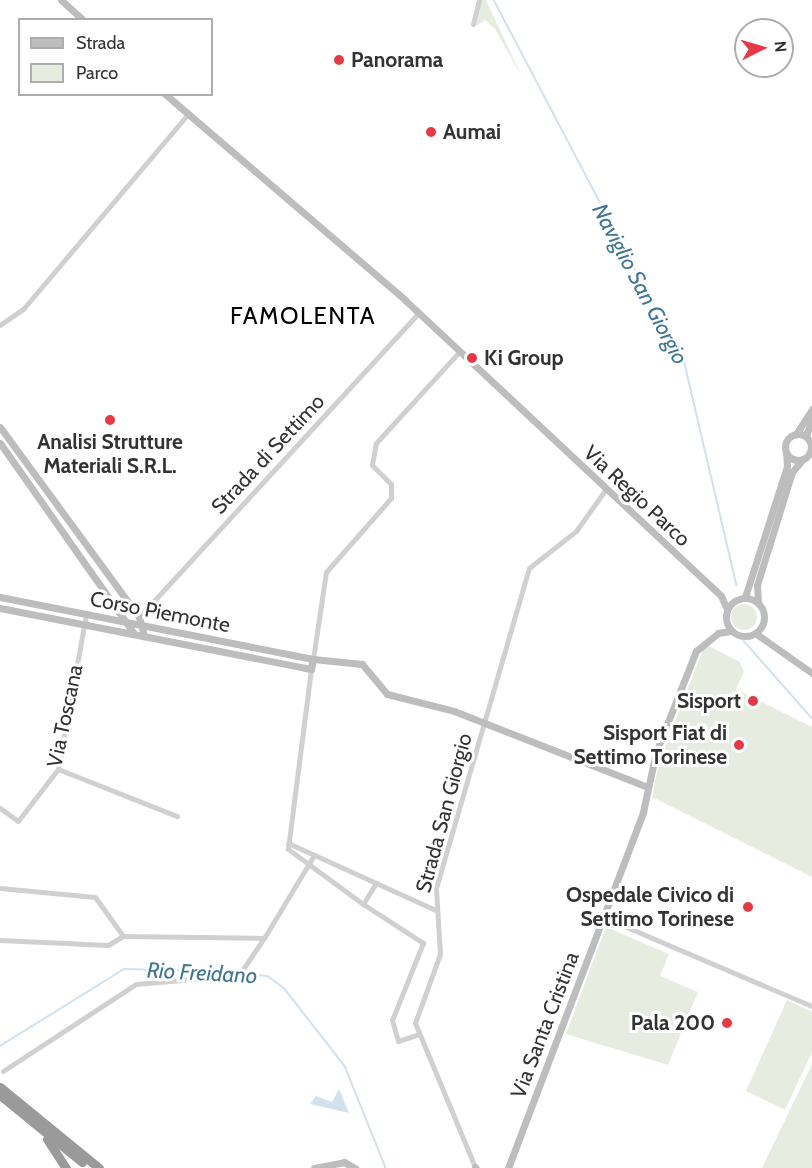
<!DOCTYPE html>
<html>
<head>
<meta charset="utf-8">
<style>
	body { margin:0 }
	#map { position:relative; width:812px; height:1168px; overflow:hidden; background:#fff; font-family:Cabin,sans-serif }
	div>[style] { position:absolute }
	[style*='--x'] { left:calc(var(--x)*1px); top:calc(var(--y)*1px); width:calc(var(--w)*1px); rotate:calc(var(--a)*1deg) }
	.green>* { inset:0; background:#e6ecdf }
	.round { border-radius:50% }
	.water>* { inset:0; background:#cfe2ee }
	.stream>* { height:1.5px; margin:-0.75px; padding:0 0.75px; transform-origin:0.75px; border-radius:0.75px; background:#cfe2ee }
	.street>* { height:5px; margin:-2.5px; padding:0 2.5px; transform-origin:2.5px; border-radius:2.5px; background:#d0d0d0 }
	.secondary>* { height:7px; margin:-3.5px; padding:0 3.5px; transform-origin:3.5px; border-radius:3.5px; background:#bdbdbd }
	.secondary>.ring { margin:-3.5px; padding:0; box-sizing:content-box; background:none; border:7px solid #bdbdbd; border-radius:50% }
	.highway>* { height:9px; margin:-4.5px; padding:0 4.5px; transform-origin:4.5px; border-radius:4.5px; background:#9a9a9a }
	.dots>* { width:16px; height:16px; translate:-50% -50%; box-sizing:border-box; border:3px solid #fff; border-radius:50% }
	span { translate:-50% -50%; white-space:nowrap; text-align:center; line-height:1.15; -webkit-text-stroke:6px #fff; paint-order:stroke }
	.poi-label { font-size:21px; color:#333; font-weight:700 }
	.left { translate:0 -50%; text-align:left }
	.right { translate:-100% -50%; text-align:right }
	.street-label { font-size:21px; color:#333 }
	.water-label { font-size:22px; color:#3f7597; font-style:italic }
	.quarter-label { font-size:24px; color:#000; letter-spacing:1.5px }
	.legend { position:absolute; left:18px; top:18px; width:195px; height:78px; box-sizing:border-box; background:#fff; border:2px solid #adadad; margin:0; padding:8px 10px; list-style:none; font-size:18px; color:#333 }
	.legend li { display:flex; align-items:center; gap:12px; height:30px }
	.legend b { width:30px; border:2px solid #adadad }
	.north { position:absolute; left:734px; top:18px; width:60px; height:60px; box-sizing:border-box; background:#fff; border:2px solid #adadad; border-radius:50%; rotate:85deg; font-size:16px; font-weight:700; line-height:24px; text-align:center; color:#333 }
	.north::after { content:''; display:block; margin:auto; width:21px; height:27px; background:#e63946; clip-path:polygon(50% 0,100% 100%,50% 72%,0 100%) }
</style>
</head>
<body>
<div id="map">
	<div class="green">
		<i style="clip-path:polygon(481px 0,486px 0,522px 77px,495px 29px,485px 20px,476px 26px)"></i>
		<i class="round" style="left:731px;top:604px;width:26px;height:26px"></i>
		<i style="clip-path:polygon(709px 646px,740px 662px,744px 672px,736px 689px,812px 727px,812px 877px,652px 797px,659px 763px,704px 647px)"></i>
		<i style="clip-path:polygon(606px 927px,669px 954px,660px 976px,698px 992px,668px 1065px,566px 1034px)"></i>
		<i style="clip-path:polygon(787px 1000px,812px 1012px,812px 1052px,785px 1110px,746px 1091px)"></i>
		<i style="clip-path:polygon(812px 1064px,812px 1168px,762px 1168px)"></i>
	</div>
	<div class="water">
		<i style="clip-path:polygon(339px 1089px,349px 1113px,310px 1104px,316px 1096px,332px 1102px)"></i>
	</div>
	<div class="stream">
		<i style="--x:494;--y:0;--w:411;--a:62.3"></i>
		<i style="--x:685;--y:364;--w:227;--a:76.8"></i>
		<i style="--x:744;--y:641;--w:103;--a:48.6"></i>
		<i style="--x:242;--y:973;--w:26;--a:7"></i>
		<i style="--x:268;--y:976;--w:21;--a:37"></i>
		<i style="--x:285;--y:989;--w:98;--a:52.1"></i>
		<i style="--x:345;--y:1066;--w:110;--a:68.1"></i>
		<i style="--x:0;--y:1046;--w:146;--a:-31.8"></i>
		<i style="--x:124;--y:969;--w:113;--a:1.5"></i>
	</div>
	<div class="street">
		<i style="--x:473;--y:24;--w:25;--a:-76"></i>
		<i style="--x:0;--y:325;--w:29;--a:-35"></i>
		<i style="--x:24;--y:308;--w:253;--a:-49.8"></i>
		<i style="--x:139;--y:617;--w:413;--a:-47.4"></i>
		<i style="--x:313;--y:659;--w:88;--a:-81.5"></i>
		<i style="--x:326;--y:572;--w:98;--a:-48.7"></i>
		<i style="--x:391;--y:498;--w:14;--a:-90"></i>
		<i style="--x:391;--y:484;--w:27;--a:-135"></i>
		<i style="--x:372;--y:465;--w:22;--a:-80"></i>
		<i style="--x:376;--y:443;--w:123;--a:-47.6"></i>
		<i style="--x:311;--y:669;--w:181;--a:97.3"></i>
		<i style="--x:288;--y:849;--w:93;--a:36.3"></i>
		<i style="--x:363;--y:904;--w:25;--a:-58"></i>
		<i style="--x:58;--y:769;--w:128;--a:21.6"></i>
		<i style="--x:0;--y:808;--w:22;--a:36"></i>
		<i style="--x:18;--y:821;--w:66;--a:-52.4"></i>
		<i style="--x:58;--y:769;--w:157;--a:-79.7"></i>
		<i style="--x:288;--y:843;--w:162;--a:24.4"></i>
		<i style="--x:0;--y:888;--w:95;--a:5.4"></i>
		<i style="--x:95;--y:897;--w:48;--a:54.3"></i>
		<i style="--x:363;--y:904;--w:72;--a:33"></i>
		<i style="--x:423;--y:943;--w:83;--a:111.9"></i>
		<i style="--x:392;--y:1020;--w:22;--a:74"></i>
		<i style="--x:398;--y:1041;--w:22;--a:-18"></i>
		<i style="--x:603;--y:917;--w:227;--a:23.1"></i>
		<i style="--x:0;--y:940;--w:108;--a:2.7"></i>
		<i style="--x:108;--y:945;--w:17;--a:-31"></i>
		<i style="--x:123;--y:936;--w:141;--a:0.8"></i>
		<i style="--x:264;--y:938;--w:97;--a:-58.9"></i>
		<i style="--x:3;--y:1071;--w:159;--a:-33.2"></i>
		<i style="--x:136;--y:984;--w:103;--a:-5"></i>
		<i style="--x:239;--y:975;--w:45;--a:-56"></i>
		<i style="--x:475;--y:1167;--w:156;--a:-112.6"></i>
		<i style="--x:415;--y:1023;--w:73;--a:-70.1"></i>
		<i style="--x:440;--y:954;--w:66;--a:-93.5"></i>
		<i style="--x:436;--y:888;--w:333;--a:-73.8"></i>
		<i style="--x:529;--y:568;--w:60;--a:-38.2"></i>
		<i style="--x:576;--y:531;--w:52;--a:-54.5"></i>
	</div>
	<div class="secondary">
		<i style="--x:61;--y:0;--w:30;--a:42"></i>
		<i style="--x:165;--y:94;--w:316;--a:40.6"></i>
		<i style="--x:405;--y:300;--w:433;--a:43.1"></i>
		<i style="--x:721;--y:596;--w:14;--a:65"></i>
		<i style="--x:0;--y:427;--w:235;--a:53.8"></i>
		<i style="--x:139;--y:617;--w:20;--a:75"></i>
		<i class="ring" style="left:785px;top:434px;width:19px;height:19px"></i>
		<i style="--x:796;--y:434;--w:30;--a:-57"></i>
		<i style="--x:806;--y:436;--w:20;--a:-72"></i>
		<i style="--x:0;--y:443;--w:233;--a:54.9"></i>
		<i style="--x:0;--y:597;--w:319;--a:11.2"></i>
		<i style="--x:313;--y:659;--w:49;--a:5.8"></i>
		<i style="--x:362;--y:664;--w:39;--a:50"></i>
		<i style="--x:387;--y:694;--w:69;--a:14.2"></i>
		<i style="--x:454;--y:711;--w:208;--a:21.4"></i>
		<i style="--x:745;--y:597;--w:138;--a:-72.2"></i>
		<i style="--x:787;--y:466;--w:13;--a:-94"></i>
		<i class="ring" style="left:726px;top:598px;width:31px;height:31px"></i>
		<i style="--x:758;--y:603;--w:18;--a:-93"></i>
		<i style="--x:757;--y:585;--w:118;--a:-72.8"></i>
		<i style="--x:792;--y:472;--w:16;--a:-50"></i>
		<i style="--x:0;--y:608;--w:311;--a:11.1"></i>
		<i style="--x:305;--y:668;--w:6;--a:9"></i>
		<i style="--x:311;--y:669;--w:10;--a:-79"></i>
		<i style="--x:755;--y:633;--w:70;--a:35.1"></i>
		<i style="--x:475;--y:1167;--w:1;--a:45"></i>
		<i style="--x:314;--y:1168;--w:31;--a:-11"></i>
		<i style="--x:344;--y:1162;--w:13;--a:29"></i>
		<i style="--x:508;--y:1168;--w:381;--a:-69.2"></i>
		<i style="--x:643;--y:812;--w:61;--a:-77.8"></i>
		<i style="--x:656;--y:752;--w:109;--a:-68.4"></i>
		<i style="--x:696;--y:651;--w:28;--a:-39"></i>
		<i style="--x:718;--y:633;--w:13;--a:-9"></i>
	</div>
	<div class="highway">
		<i style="--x:0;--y:1087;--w:128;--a:39.3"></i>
		<i style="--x:0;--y:1095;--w:106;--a:39.3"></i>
		<i style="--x:47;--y:1139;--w:35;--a:57"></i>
	</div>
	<div class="dots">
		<i style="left:339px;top:60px;background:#e63946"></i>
		<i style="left:431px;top:132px;background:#e63946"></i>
		<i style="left:472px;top:358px;background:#e63946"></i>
		<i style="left:110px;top:420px;background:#e63946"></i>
		<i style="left:753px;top:701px;background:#e63946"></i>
		<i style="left:739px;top:745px;background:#e63946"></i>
		<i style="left:748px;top:907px;background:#e63946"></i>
		<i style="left:727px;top:1023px;background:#e63946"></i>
	</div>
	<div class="poi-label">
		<span class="left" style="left:351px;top:60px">Panorama</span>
		<span class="left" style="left:443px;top:132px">Aumai</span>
		<span class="left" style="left:484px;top:358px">Ki Group</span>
		<span style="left:110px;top:454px">Analisi Strutture<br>Materiali S.R.L.</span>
		<span class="right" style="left:741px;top:701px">Sisport</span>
		<span class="right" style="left:727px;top:745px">Sisport Fiat di<br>Settimo Torinese</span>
		<span class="right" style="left:734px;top:907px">Ospedale Civico di<br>Settimo Torinese</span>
		<span class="right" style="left:715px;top:1023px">Pala 200</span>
	</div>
	<div class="street-label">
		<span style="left:268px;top:454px;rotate:-47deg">Strada di Settimo</span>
		<span style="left:637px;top:496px;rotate:43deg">Via Regio Parco</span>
		<span style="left:160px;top:612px;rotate:11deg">Corso Piemonte</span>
		<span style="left:65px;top:716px;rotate:-78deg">Via Toscana</span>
		<span style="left:444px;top:813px;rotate:-75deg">Strada San Giorgio</span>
		<span style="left:545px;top:1025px;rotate:-69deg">Via Santa Cristina</span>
	</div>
	<div class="water-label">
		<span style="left:640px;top:284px;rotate:62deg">Naviglio San Giorgio</span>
		<span style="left:202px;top:973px;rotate:3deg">Rio Freidano</span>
	</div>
	<div class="quarter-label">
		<span style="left:303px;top:316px">FAMOLENTA</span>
	</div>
	<ul class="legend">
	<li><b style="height:8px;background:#bdbdbd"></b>Strada</li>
	<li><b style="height:16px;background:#e6ecdf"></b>Parco</li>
	</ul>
	<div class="north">N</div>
</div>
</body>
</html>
